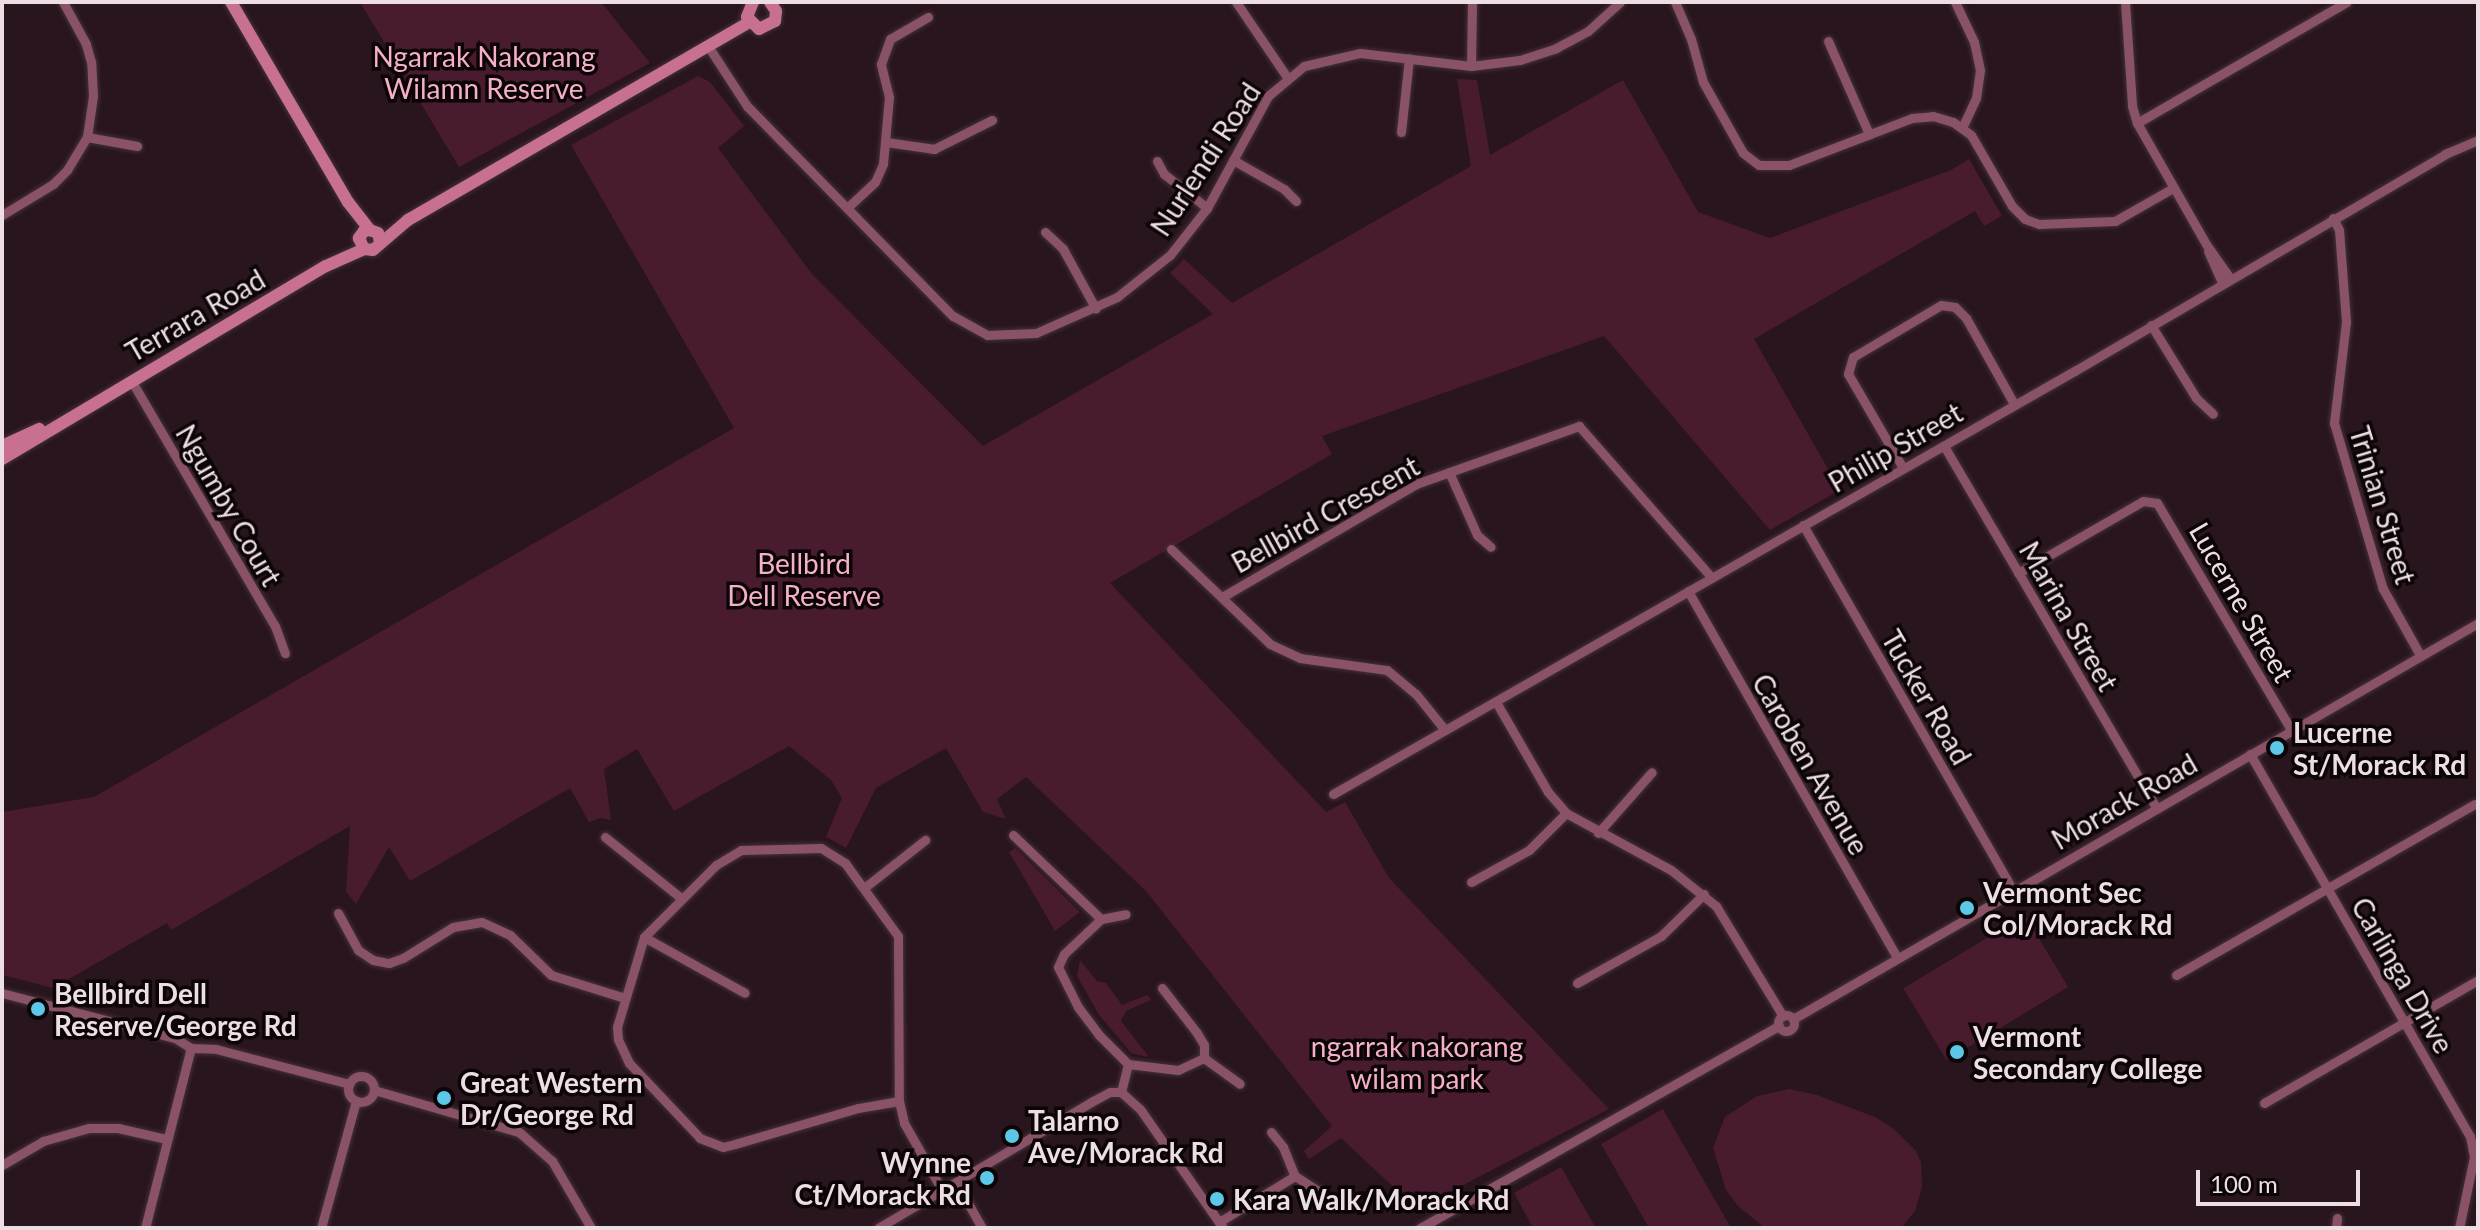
<!DOCTYPE html>
<html>
<head>
<meta charset="utf-8">
<style>
	body { margin:0 }
	#map { position:relative; width:2480px; height:1230px; overflow:hidden; background:#29151d; font-family:Lato,sans-serif }
	div>[style] { position:absolute }
	[style*='--x'] { left:calc(var(--x)*1px); top:calc(var(--y)*1px); width:calc(var(--w)*1px); rotate:calc(var(--a)*1deg) }
	.green>* { inset:0; background:#491b2e; transform-origin:0 0 }
	.roads { filter:drop-shadow(0 0 2px #443139) drop-shadow(0 0 2px #443139) }
	.street>* { height:9px; margin:-4.5px; padding:0 4.5px; transform-origin:4.5px; border-radius:4.5px; background:#895267 }
	.street>.ring { margin:-4.5px; padding:0; box-sizing:content-box; background:none; border:9px solid #895267; border-radius:50% }
	.secondary>* { height:12px; margin:-6px; padding:0 6px; transform-origin:6px; border-radius:6px; background:#c77091 }
	.dots>* { width:22px; height:22px; translate:-50% -50%; box-sizing:border-box; border:4px solid #0c0507; border-radius:50% }
	span { translate:-50% -50%; white-space:nowrap; text-align:center; line-height:1.15; -webkit-text-stroke:7px #0c0507; paint-order:stroke }
	.park-label { font-size:28px; color:#f5b0c8 }
	.street-label { font-size:28px; color:#eddee3 }
	.poi-label { font-size:28px; color:#eddee3; font-weight:700 }
	.left { translate:0 -50%; text-align:left }
	.right { translate:-100% -50%; text-align:right }
	.frame { position:absolute; inset:0; border:4px solid #eddee3; pointer-events:none }
	.scale { position:absolute; left:2196px; top:1170px; width:164px; height:36px; box-sizing:border-box; border:4px solid #eddee3; border-top:0; padding-left:10px; font-size:24px; line-height:28px; white-space:nowrap; color:#eddee3; -webkit-text-stroke:6px #0c0507; paint-order:stroke }
</style>
</head>
<body>
<div id="map">
	<div class="green">
		<i style="clip-path:polygon(360px 2px,601px 2px,650px 63px,459px 167px)"></i>
		<i style="clip-path:polygon(698px 76px,710px 82px,744px 126px,718px 148px,812px 274px,983px 446px,1213px 314px,1170px 273px,1184px 259px,1232px 303px,1471px 166px,1457px 79px,1477px 80px,1490px 155px,1623px 80px,1698px 212px,1770px 238px,1951px 170px,1969px 159px,2002px 216px,1984px 226px,1975px 211px,1754px 339px,1840px 490px,1770px 530px,1604px 336px,1322px 436px,1332px 454px,1110px 583px,1326px 812px,1345px 802px,1389px 878px,1609px 1109px,1417px 1209px,1341px 1138px,1309px 1159px,1304px 1151px,1332px 1126px,1146px 891px,1026px 777px,997px 799px,1006px 819px,983px 812px,946px 748px,876px 788px,846px 848px,826px 837px,842px 798px,831px 780px,789px 746px,674px 811px,637px 749px,604px 769px,611px 820px,601px 818px,589px 822px,570px 788px,410px 881px,389px 847px,356px 904px,346px 892px,350px 826px,171px 930px,167px 923px,53px 988px,2px 975px,2px 812px,94px 797px,734px 428px,571px 145px)"></i>
		<i style="clip-path:polygon(1015px 848px,1080px 912px,1055px 931px,1009px 852px)"></i>
		<i style="left:2025px;top:915px;width:84px;height:142px;rotate:59deg"></i>
		<i style="clip-path:polygon(1080px 960px,1097px 981px,1106px 983px,1122px 1005px,1147px 995px,1151px 1000px,1126px 1011px,1121px 1021px,1149px 1057px,1131px 1053px,1099px 1015px,1077px 976px)"></i>
		<i style="clip-path:polygon(1789px 1089px,1817px 1095px,1875px 1117px,1893px 1128px,1916px 1151px,1921px 1162px,1922px 1187px,1915px 1211px,1901px 1228px,1765px 1228px,1738px 1206px,1726px 1190px,1713px 1148px,1725px 1117px,1757px 1096px)"></i>
		<i style="clip-path:polygon(1663px 1109px,1731px 1228px,1649px 1228px,1601px 1144px)"></i>
		<i style="clip-path:polygon(1561px 1167px,1596px 1228px,1533px 1228px,1514px 1193px)"></i>
	</div>
	<div class="roads">
		<div class="street">
			<i style="--x:1236;--y:2;--w:91;--a:55.8"></i>
			<i style="--x:1675;--y:2;--w:40;--a:66.6"></i>
			<i style="--x:1691;--y:39;--w:45;--a:74.4"></i>
			<i style="--x:1703;--y:82;--w:81;--a:60.6"></i>
			<i style="--x:1743;--y:153;--w:20;--a:37"></i>
			<i style="--x:1759;--y:165;--w:30;--a:0"></i>
			<i style="--x:1789;--y:165;--w:132;--a:-20.9"></i>
			<i style="--x:1912;--y:118;--w:21;--a:-5"></i>
			<i style="--x:1933;--y:116;--w:21;--a:17"></i>
			<i style="--x:1953;--y:122;--w:22;--a:36"></i>
			<i style="--x:1971;--y:135;--w:82;--a:60"></i>
			<i style="--x:2012;--y:206;--w:18;--a:45"></i>
			<i style="--x:2025;--y:219;--w:15;--a:20"></i>
			<i style="--x:2039;--y:224;--w:76;--a:-2.3"></i>
			<i style="--x:2115;--y:221;--w:67;--a:-29.6"></i>
			<i style="--x:1955;--y:2;--w:44;--a:64.6"></i>
			<i style="--x:1974;--y:42;--w:29;--a:78"></i>
			<i style="--x:1980;--y:70;--w:28;--a:98"></i>
			<i style="--x:1976;--y:98;--w:33;--a:115"></i>
			<i style="--x:2125;--y:2;--w:104;--a:86.1"></i>
			<i style="--x:2132;--y:106;--w:18;--a:74"></i>
			<i style="--x:2137;--y:123;--w:139;--a:60.3"></i>
			<i style="--x:2206;--y:244;--w:42;--a:54.8"></i>
			<i style="--x:1828;--y:41;--w:102;--a:66.2"></i>
			<i style="--x:708;--y:46;--w:72;--a:57"></i>
			<i style="--x:747;--y:106;--w:294;--a:45.6"></i>
			<i style="--x:953;--y:316;--w:39;--a:29"></i>
			<i style="--x:987;--y:335;--w:49;--a:-2.3"></i>
			<i style="--x:1036;--y:333;--w:89;--a:-24"></i>
			<i style="--x:1117;--y:297;--w:68;--a:-38.4"></i>
			<i style="--x:1170;--y:255;--w:60;--a:-51.8"></i>
			<i style="--x:1207;--y:208;--w:128;--a:-61.4"></i>
			<i style="--x:1268;--y:96;--w:47;--a:-39.8"></i>
			<i style="--x:1304;--y:66;--w:57;--a:-13.1"></i>
			<i style="--x:1360;--y:53;--w:112;--a:6.7"></i>
			<i style="--x:1471;--y:66;--w:49;--a:-7"></i>
			<i style="--x:1520;--y:60;--w:38;--a:-18"></i>
			<i style="--x:1556;--y:48;--w:36;--a:-28"></i>
			<i style="--x:1588;--y:31;--w:43;--a:-42.2"></i>
			<i style="--x:1471;--y:66;--w:64;--a:-89.1"></i>
			<i style="--x:2137;--y:123;--w:242;--a:-30"></i>
			<i style="--x:1401;--y:132;--w:74;--a:-83.8"></i>
			<i style="--x:87;--y:137;--w:51;--a:10.2"></i>
			<i style="--x:886;--y:142;--w:49;--a:8.3"></i>
			<i style="--x:934;--y:149;--w:65;--a:-26.6"></i>
			<i style="--x:1233;--y:160;--w:59;--a:29.6"></i>
			<i style="--x:1284;--y:189;--w:17;--a:45"></i>
			<i style="--x:1157;--y:161;--w:15;--a:62"></i>
			<i style="--x:1164;--y:174;--w:55;--a:38.3"></i>
			<i style="--x:847;--y:208;--w:38;--a:-43"></i>
			<i style="--x:875;--y:182;--w:20;--a:-66"></i>
			<i style="--x:883;--y:164;--w:67;--a:-84.9"></i>
			<i style="--x:889;--y:97;--w:34;--a:-104"></i>
			<i style="--x:881;--y:64;--w:27;--a:-70"></i>
			<i style="--x:890;--y:39;--w:44;--a:-30.1"></i>
			<i style="--x:2;--y:215;--w:60;--a:-31.3"></i>
			<i style="--x:53;--y:184;--w:20;--a:-45"></i>
			<i style="--x:67;--y:170;--w:39;--a:-59"></i>
			<i style="--x:87;--y:137;--w:41;--a:-81.7"></i>
			<i style="--x:93;--y:96;--w:34;--a:-93"></i>
			<i style="--x:91;--y:62;--w:19;--a:-106"></i>
			<i style="--x:86;--y:44;--w:48;--a:-118.7"></i>
			<i style="--x:2333;--y:218;--w:13;--a:63"></i>
			<i style="--x:2339;--y:230;--w:92;--a:85.6"></i>
			<i style="--x:2346;--y:322;--w:102;--a:96.8"></i>
			<i style="--x:2334;--y:423;--w:173;--a:73.6"></i>
			<i style="--x:2383;--y:589;--w:76;--a:60.7"></i>
			<i style="--x:1045;--y:232;--w:25;--a:43"></i>
			<i style="--x:1063;--y:249;--w:68;--a:61.2"></i>
			<i style="--x:2208;--y:251;--w:34;--a:66"></i>
			<i style="--x:2151;--y:325;--w:86;--a:58.3"></i>
			<i style="--x:2196;--y:398;--w:23;--a:43"></i>
			<i style="--x:131;--y:380;--w:285;--a:59.7"></i>
			<i style="--x:275;--y:626;--w:29;--a:70"></i>
			<i style="--x:1944;--y:446;--w:420;--a:59.6"></i>
			<i style="--x:1903;--y:468;--w:109;--a:-120.3"></i>
			<i style="--x:1848;--y:374;--w:18;--a:-74"></i>
			<i style="--x:1853;--y:357;--w:102;--a:-30.6"></i>
			<i style="--x:1941;--y:305;--w:14;--a:8"></i>
			<i style="--x:1955;--y:307;--w:16;--a:45"></i>
			<i style="--x:1966;--y:318;--w:98;--a:60.8"></i>
			<i style="--x:1449;--y:472;--w:69;--a:66"></i>
			<i style="--x:1477;--y:535;--w:18;--a:41"></i>
			<i style="--x:1803;--y:525;--w:421;--a:60.1"></i>
			<i style="--x:1171;--y:549;--w:137;--a:43.8"></i>
			<i style="--x:1270;--y:644;--w:33;--a:25"></i>
			<i style="--x:1300;--y:658;--w:88;--a:7.9"></i>
			<i style="--x:1387;--y:670;--w:38;--a:40"></i>
			<i style="--x:1416;--y:694;--w:46;--a:51.1"></i>
			<i style="--x:2018;--y:573;--w:144;--a:-29.9"></i>
			<i style="--x:2143;--y:501;--w:14;--a:8"></i>
			<i style="--x:2157;--y:503;--w:264;--a:59.4"></i>
			<i style="--x:1688;--y:591;--w:422;--a:60.3"></i>
			<i style="--x:1222;--y:597;--w:225;--a:-30.2"></i>
			<i style="--x:1416;--y:484;--w:173;--a:-19.6"></i>
			<i style="--x:1579;--y:426;--w:201;--a:48.8"></i>
			<i style="--x:1496;--y:702;--w:104;--a:60"></i>
			<i style="--x:1548;--y:792;--w:28;--a:49"></i>
			<i style="--x:1566;--y:813;--w:119;--a:28.5"></i>
			<i style="--x:1671;--y:870;--w:58;--a:38.7"></i>
			<i style="--x:1716;--y:906;--w:129;--a:58.7"></i>
			<i style="--x:2250;--y:754;--w:441;--a:60.1"></i>
			<i style="--x:2470;--y:1136;--w:21;--a:79"></i>
			<i style="--x:2474;--y:1157;--w:73;--a:101.9"></i>
			<i style="--x:1333;--y:794;--w:855;--a:-29.71"></i>
			<i style="--x:2076;--y:370;--w:428;--a:-30.3"></i>
			<i style="--x:2445;--y:154;--w:36;--a:-23"></i>
			<i style="--x:1598;--y:833;--w:81;--a:-48.5"></i>
			<i style="--x:1013;--y:835;--w:122;--a:43.7"></i>
			<i style="--x:1101;--y:919;--w:51;--a:136.6"></i>
			<i style="--x:1064;--y:954;--w:14;--a:115"></i>
			<i style="--x:1058;--y:967;--w:45;--a:63.4"></i>
			<i style="--x:1078;--y:1007;--w:35;--a:53"></i>
			<i style="--x:1099;--y:1035;--w:41;--a:45"></i>
			<i style="--x:1128;--y:1064;--w:29;--a:104"></i>
			<i style="--x:605;--y:837;--w:97;--a:38.8"></i>
			<i style="--x:1471;--y:882;--w:66;--a:-28.9"></i>
			<i style="--x:1529;--y:850;--w:52;--a:-45"></i>
			<i style="--x:864;--y:888;--w:78;--a:-38.2"></i>
			<i style="--x:338;--y:913;--w:42;--a:61.6"></i>
			<i style="--x:358;--y:950;--w:18;--a:34"></i>
			<i style="--x:373;--y:960;--w:16;--a:11"></i>
			<i style="--x:389;--y:963;--w:15;--a:-20"></i>
			<i style="--x:403;--y:958;--w:59;--a:-31.8"></i>
			<i style="--x:453;--y:927;--w:29;--a:-10"></i>
			<i style="--x:482;--y:922;--w:31;--a:25"></i>
			<i style="--x:510;--y:935;--w:57;--a:44.3"></i>
			<i style="--x:551;--y:975;--w:77;--a:17.3"></i>
			<i style="--x:1101;--y:919;--w:25;--a:-11"></i>
			<i style="--x:644;--y:937;--w:115;--a:29"></i>
			<i style="--x:2176;--y:975;--w:344;--a:-29.8"></i>
			<i style="--x:1577;--y:983;--w:96;--a:-29.2"></i>
			<i style="--x:1661;--y:936;--w:60;--a:-44.3"></i>
			<i style="--x:2;--y:993;--w:179;--a:14.6"></i>
			<i style="--x:175;--y:1038;--w:19;--a:32"></i>
			<i style="--x:191;--y:1048;--w:25;--a:2"></i>
			<i style="--x:216;--y:1049;--w:138;--a:14.7"></i>
			<i class="ring" style="left:1778px;top:1015px;width:7px;height:7px"></i>
			<i style="--x:1793;--y:1019;--w:791;--a:-30.03"></i>
			<i style="--x:1204;--y:1058;--w:44;--a:35.8"></i>
			<i style="--x:1128;--y:1064;--w:50;--a:6.8"></i>
			<i style="--x:1178;--y:1070;--w:29;--a:-25"></i>
			<i style="--x:1204;--y:1058;--w:13;--a:-90"></i>
			<i style="--x:1204;--y:1045;--w:14;--a:-120"></i>
			<i style="--x:1197;--y:1033;--w:57;--a:-127.9"></i>
			<i class="ring" style="left:348px;top:1076px;width:17px;height:17px"></i>
			<i style="--x:374;--y:1090;--w:151;--a:16.2"></i>
			<i style="--x:519;--y:1132;--w:44;--a:41.3"></i>
			<i style="--x:552;--y:1161;--w:78;--a:59.8"></i>
			<i style="--x:899;--y:1101;--w:42;--a:170.3"></i>
			<i style="--x:858;--y:1108;--w:128;--a:163.7"></i>
			<i style="--x:735;--y:1144;--w:12;--a:166"></i>
			<i style="--x:723;--y:1147;--w:25;--a:-159"></i>
			<i style="--x:700;--y:1138;--w:103;--a:-133.4"></i>
			<i style="--x:629;--y:1063;--w:26;--a:-115"></i>
			<i style="--x:618;--y:1039;--w:12;--a:-95"></i>
			<i style="--x:617;--y:1027;--w:94;--a:-73.3"></i>
			<i style="--x:644;--y:937;--w:102;--a:-45"></i>
			<i style="--x:716;--y:865;--w:29;--a:-31"></i>
			<i style="--x:741;--y:850;--w:80;--a:-1.4"></i>
			<i style="--x:821;--y:848;--w:28;--a:32"></i>
			<i style="--x:845;--y:863;--w:90;--a:54"></i>
			<i style="--x:898;--y:936;--w:165;--a:89.7"></i>
			<i style="--x:899;--y:1101;--w:23;--a:77"></i>
			<i style="--x:904;--y:1123;--w:77;--a:60.4"></i>
			<i style="--x:2264;--y:1103;--w:247;--a:-29.9"></i>
			<i style="--x:1271;--y:1132;--w:19;--a:51"></i>
			<i style="--x:1283;--y:1147;--w:31;--a:68"></i>
			<i style="--x:1295;--y:1176;--w:31;--a:33"></i>
			<i style="--x:2;--y:1165;--w:48;--a:-30.3"></i>
			<i style="--x:43;--y:1141;--w:48;--a:-15.8"></i>
			<i style="--x:89;--y:1128;--w:29;--a:0"></i>
			<i style="--x:118;--y:1128;--w:49;--a:12.9"></i>
			<i style="--x:956;--y:1182;--w:53;--a:60.5"></i>
			<i style="--x:1219;--y:1222;--w:89;--a:-31.2"></i>
			<i style="--x:145;--y:1228;--w:186;--a:-75.7"></i>
			<i style="--x:321;--y:1228;--w:132;--a:-74.6"></i>
			<i style="--x:878;--y:1228;--w:247;--a:-30.6"></i>
			<i style="--x:1091;--y:1102;--w:21;--a:-28"></i>
			<i style="--x:1110;--y:1092;--w:11;--a:0"></i>
			<i style="--x:1121;--y:1092;--w:25;--a:42"></i>
			<i style="--x:1140;--y:1109;--w:145;--a:55.1"></i>
			<i style="--x:1420;--y:1228;--w:412;--a:-29.4"></i>
			<i style="--x:2336;--y:1228;--w:10;--a:-84"></i>
		</div>
		<div class="secondary">
			<i style="--x:231;--y:2;--w:232;--a:59.7"></i>
			<i style="--x:348;--y:202;--w:36;--a:52"></i>
			<i style="--x:753;--y:2;--w:16;--a:112"></i>
			<i style="--x:747;--y:17;--w:17;--a:45"></i>
			<i style="--x:759;--y:29;--w:18;--a:-27"></i>
			<i style="--x:775;--y:21;--w:10;--a:-84"></i>
			<i style="--x:776;--y:11;--w:11;--a:-124"></i>
			<i style="--x:380;--y:242;--w:9;--a:-103"></i>
			<i style="--x:378;--y:233;--w:9;--a:-159"></i>
			<i style="--x:370;--y:230;--w:6;--a:171"></i>
			<i style="--x:364;--y:231;--w:9;--a:126"></i>
			<i style="--x:359;--y:238;--w:12;--a:66"></i>
			<i style="--x:364;--y:249;--w:9;--a:6"></i>
			<i style="--x:373;--y:250;--w:46;--a:-40.6"></i>
			<i style="--x:408;--y:220;--w:394;--a:-30.1"></i>
			<i style="--x:2;--y:446;--w:41;--a:-24.7"></i>
			<i style="--x:2;--y:459;--w:377;--a:-30.8"></i>
			<i style="--x:326;--y:266;--w:42;--a:-24.1"></i>
		</div>
	</div>
	<div class="dots">
		<i style="left:2277px;top:748px;background:#5cc7e7"></i>
		<i style="left:1967px;top:908px;background:#5cc7e7"></i>
		<i style="left:38px;top:1009px;background:#5cc7e7"></i>
		<i style="left:1957px;top:1052px;background:#5cc7e7"></i>
		<i style="left:444px;top:1098px;background:#5cc7e7"></i>
		<i style="left:1012px;top:1136px;background:#5cc7e7"></i>
		<i style="left:987px;top:1178px;background:#5cc7e7"></i>
		<i style="left:1217px;top:1199px;background:#5cc7e7"></i>
	</div>
	<div class="park-label">
		<span style="left:484px;top:72px">Ngarrak Nakorang<br>Wilamn Reserve</span>
		<span style="left:804px;top:579px">Bellbird<br>Dell Reserve</span>
		<span style="left:1417px;top:1062px">ngarrak nakorang<br>wilam park</span>
	</div>
	<div class="street-label">
		<span style="left:1205px;top:159px;rotate:-57deg">Nurlendi Road</span>
		<span style="left:195px;top:315px;rotate:-30deg">Terrara Road</span>
		<span style="left:1895px;top:447px;rotate:-30deg">Philip Street</span>
		<span style="left:229px;top:505px;rotate:60deg">Ngumby Court</span>
		<span style="left:2383px;top:505px;rotate:73deg">Trinian Street</span>
		<span style="left:1325px;top:514px;rotate:-29deg">Bellbird Crescent</span>
		<span style="left:2242px;top:602px;rotate:60deg">Lucerne Street</span>
		<span style="left:2069px;top:616px;rotate:60deg">Marina Street</span>
		<span style="left:1927px;top:697px;rotate:60deg">Tucker Road</span>
		<span style="left:1811px;top:764px;rotate:60deg">Caroben Avenue</span>
		<span style="left:2124px;top:801px;rotate:-30deg">Morack Road</span>
		<span style="left:2403px;top:975px;rotate:60deg">Carlinga Drive</span>
	</div>
	<div class="poi-label">
		<span class="left" style="left:2293px;top:748px">Lucerne<br>St/Morack Rd</span>
		<span class="left" style="left:1983px;top:908px">Vermont Sec<br>Col/Morack Rd</span>
		<span class="left" style="left:54px;top:1009px">Bellbird Dell<br>Reserve/George Rd</span>
		<span class="left" style="left:1973px;top:1052px">Vermont<br>Secondary College</span>
		<span class="left" style="left:460px;top:1098px">Great Western<br>Dr/George Rd</span>
		<span class="left" style="left:1028px;top:1136px">Talarno<br>Ave/Morack Rd</span>
		<span class="right" style="left:971px;top:1178px">Wynne<br>Ct/Morack Rd</span>
		<span class="left" style="left:1233px;top:1199px">Kara Walk/Morack Rd</span>
	</div>
	<div class="frame"></div>
	<div class="scale">100 m</div>
</div>
</body>
</html>
